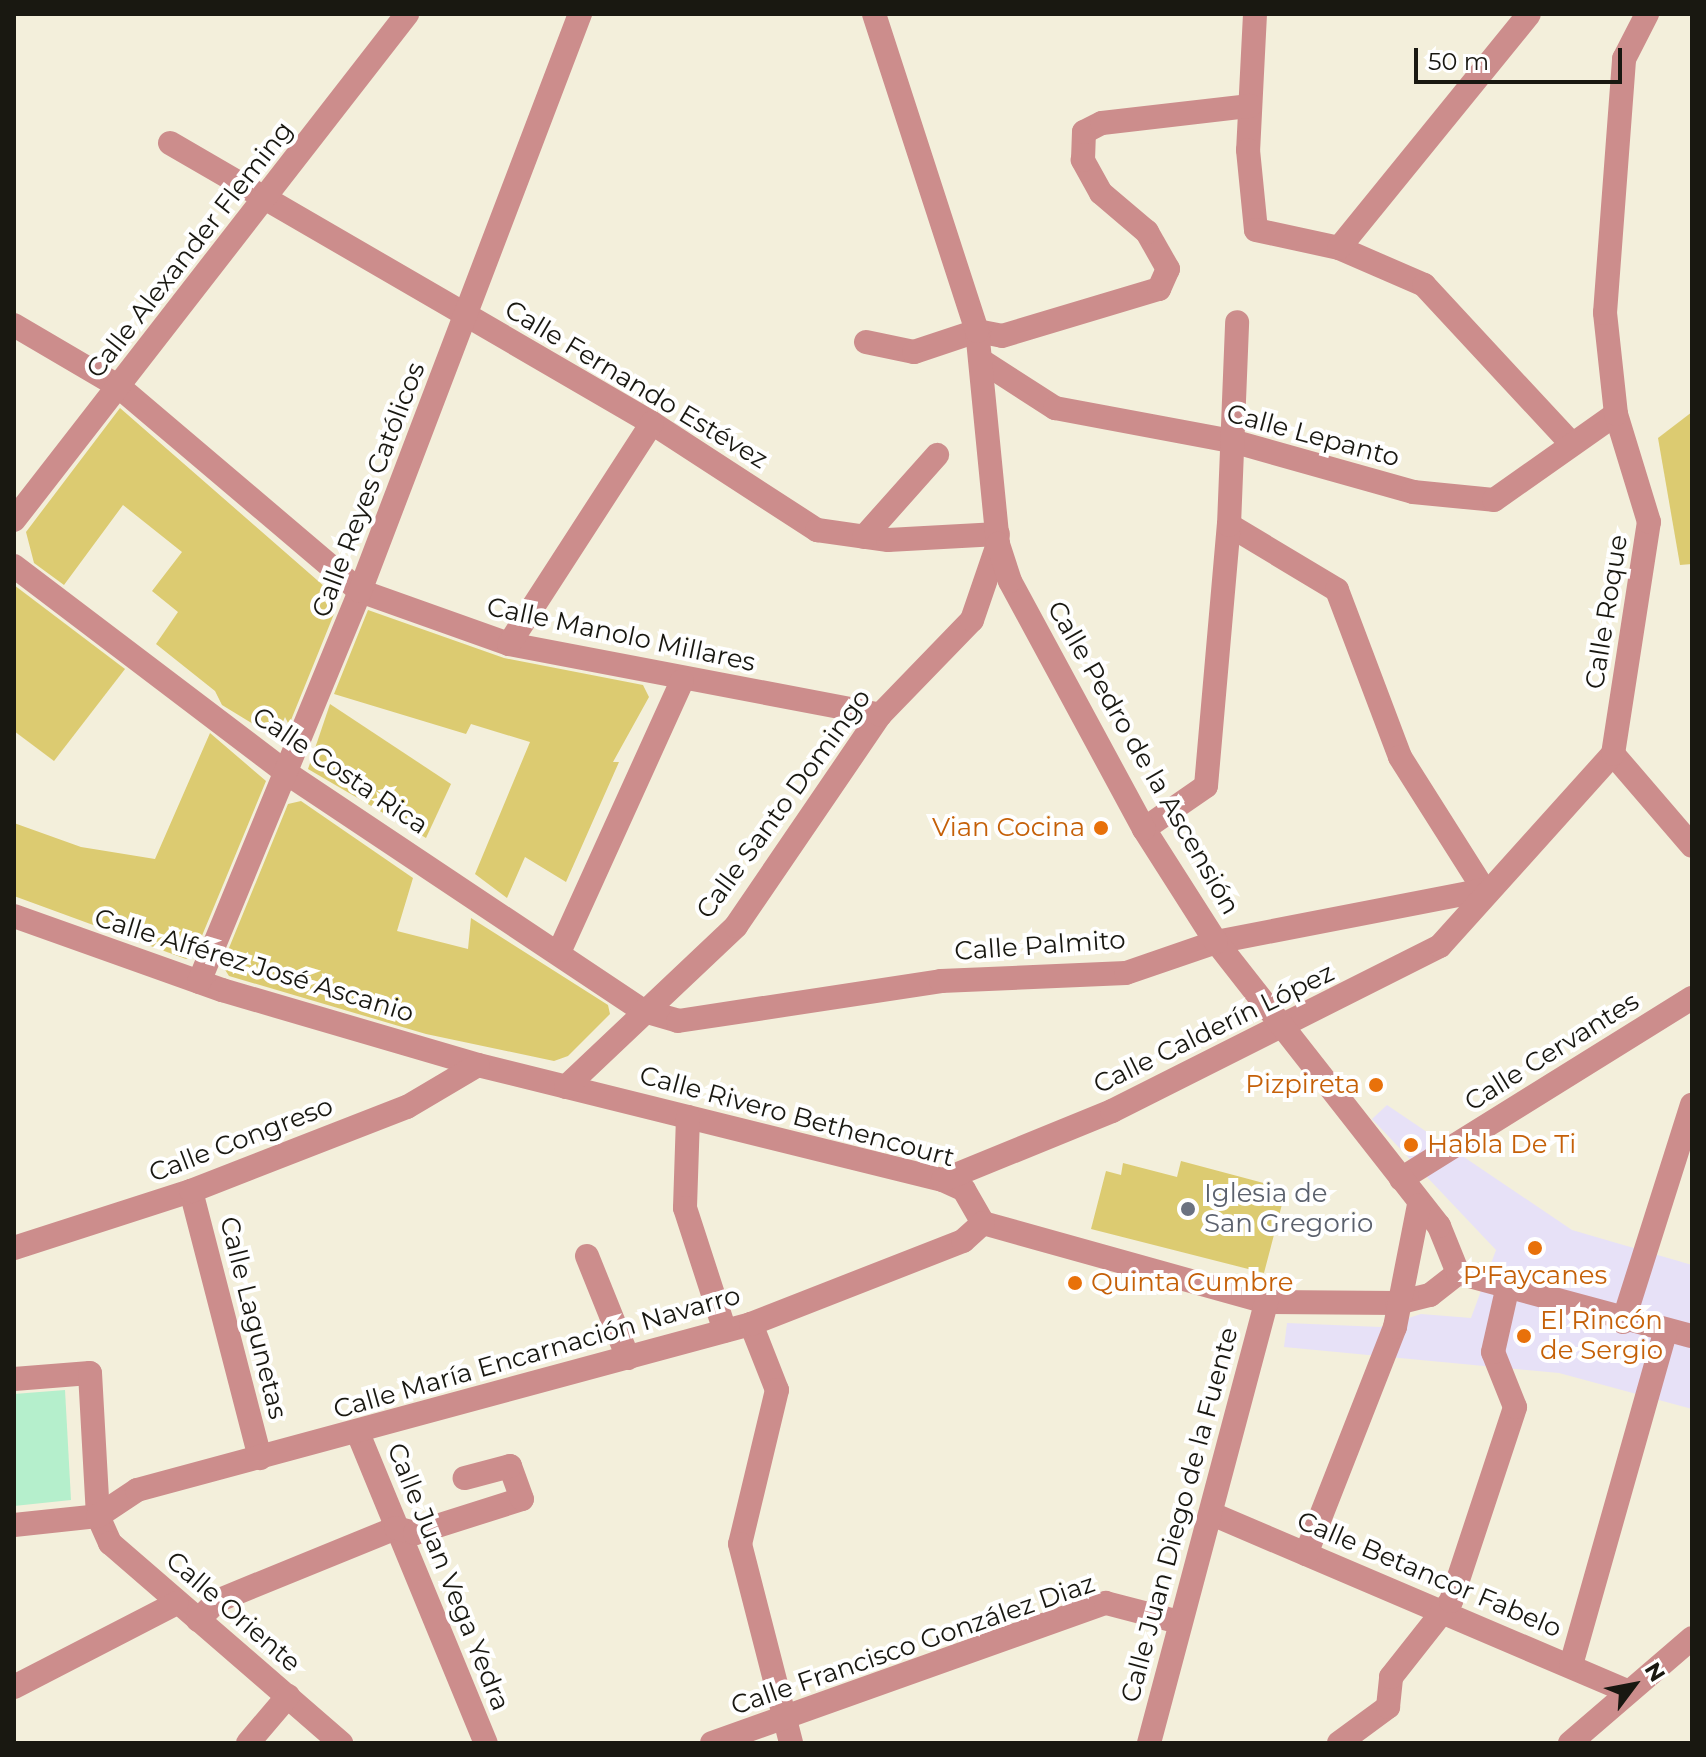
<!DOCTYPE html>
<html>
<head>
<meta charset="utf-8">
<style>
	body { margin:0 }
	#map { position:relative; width:1706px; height:1757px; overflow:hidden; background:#f3efdb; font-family:Montserrat,sans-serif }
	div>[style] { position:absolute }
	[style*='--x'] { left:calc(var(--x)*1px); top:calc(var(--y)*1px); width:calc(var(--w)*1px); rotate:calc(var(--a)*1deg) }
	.commercial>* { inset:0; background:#e7e1f7 }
	.green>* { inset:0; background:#b5efcc }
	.building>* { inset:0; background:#dccb71 }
	.minor>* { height:24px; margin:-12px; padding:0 12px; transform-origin:12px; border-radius:12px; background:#cc8d8c }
	.dots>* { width:22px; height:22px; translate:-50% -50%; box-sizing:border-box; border:4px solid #fff; border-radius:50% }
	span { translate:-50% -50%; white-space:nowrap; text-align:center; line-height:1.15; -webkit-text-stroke:8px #fff; paint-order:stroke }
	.street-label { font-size:26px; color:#191811 }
	.food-label { font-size:26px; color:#c56008 }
	.right { translate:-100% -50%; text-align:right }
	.left { translate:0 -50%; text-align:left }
	.worship-label { font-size:26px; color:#5b616d }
	.frame { position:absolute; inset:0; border:16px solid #191811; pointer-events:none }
	.north { position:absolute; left:1594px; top:1645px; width:80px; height:80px; -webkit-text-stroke:6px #fff; paint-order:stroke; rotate:58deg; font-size:22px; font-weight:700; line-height:32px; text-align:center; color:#191811 }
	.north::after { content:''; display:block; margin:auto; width:28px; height:36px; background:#191811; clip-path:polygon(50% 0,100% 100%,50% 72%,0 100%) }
	.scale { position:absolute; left:1414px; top:48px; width:208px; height:36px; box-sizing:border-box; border:4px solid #191811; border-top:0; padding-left:10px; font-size:24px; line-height:28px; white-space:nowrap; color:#191811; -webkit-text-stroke:6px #fff; paint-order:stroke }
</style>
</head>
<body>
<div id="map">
	<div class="commercial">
		<i style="clip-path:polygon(1387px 1105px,1572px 1230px,1692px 1265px,1692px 1409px,1559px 1373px,1284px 1347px,1287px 1323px,1380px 1327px,1421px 1314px,1471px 1318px,1496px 1250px,1372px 1119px)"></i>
	</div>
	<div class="green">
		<i style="clip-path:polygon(65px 1390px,71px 1500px,14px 1506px,14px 1394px)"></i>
	</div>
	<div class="building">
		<i style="clip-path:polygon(120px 408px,325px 587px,334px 614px,289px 725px,285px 717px,276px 738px,222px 705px,215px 691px,156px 644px,178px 612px,152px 591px,182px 552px,123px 505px,64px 585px,34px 563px,26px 532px)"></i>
		<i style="clip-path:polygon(1692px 412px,1692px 564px,1680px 565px,1658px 438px)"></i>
		<i style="clip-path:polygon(14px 585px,125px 669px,54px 761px,14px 731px)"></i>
		<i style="clip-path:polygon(368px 610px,504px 658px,643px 685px,649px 697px,613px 762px,619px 762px,566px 882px,525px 857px,507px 898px,475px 874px,530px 742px,471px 724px,466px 734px,334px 694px)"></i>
		<i style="clip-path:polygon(330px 704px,451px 784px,426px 838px,308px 769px)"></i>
		<i style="clip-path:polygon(210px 733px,266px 781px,194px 955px,186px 959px,14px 896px,14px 823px,81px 847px,155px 859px)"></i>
		<i style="clip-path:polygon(301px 801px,413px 878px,397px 931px,468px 949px,471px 918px,608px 1005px,610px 1014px,568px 1056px,554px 1061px,426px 1034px,229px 976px,222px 965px,288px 804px)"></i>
		<i style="clip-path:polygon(1181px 1161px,1286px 1189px,1264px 1273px,1091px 1229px,1106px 1171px,1121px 1175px,1123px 1163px,1177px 1177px)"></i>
	</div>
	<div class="minor">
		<i style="--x:1255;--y:14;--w:136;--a:92.9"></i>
		<i style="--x:1248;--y:150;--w:80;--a:84.3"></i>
		<i style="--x:1256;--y:230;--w:85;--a:12.2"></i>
		<i style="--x:1339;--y:248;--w:93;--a:23.5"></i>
		<i style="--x:1424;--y:285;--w:217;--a:47.1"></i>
		<i style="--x:170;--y:143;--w:557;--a:30.15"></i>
		<i style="--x:652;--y:423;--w:197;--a:33"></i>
		<i style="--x:817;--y:530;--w:72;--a:8"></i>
		<i style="--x:888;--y:540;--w:110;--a:-3.1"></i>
		<i style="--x:1339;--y:248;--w:301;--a:-50.9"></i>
		<i style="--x:14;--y:325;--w:121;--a:30.4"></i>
		<i style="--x:118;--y:386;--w:317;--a:40.3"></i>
		<i style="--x:360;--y:591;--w:158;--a:19.6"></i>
		<i style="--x:509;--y:644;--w:378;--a:10.8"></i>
		<i style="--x:866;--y:342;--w:49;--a:11.8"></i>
		<i style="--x:914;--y:352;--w:66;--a:-18.4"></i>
		<i style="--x:977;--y:331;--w:25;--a:11"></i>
		<i style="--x:1002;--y:336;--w:164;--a:-16.7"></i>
		<i style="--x:1159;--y:289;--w:22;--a:-66"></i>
		<i style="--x:1168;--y:269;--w:43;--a:-119.6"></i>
		<i style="--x:1147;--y:232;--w:60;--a:-139.7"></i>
		<i style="--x:1101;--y:193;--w:38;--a:-119"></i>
		<i style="--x:1083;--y:160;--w:28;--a:-88"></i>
		<i style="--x:1084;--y:132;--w:20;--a:-27"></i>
		<i style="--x:1102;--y:123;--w:149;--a:-6.6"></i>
		<i style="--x:982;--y:361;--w:87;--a:32.8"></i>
		<i style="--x:1055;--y:408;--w:180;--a:10.6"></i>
		<i style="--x:1232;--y:441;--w:188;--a:15.7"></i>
		<i style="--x:1413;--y:492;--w:81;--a:5.6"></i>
		<i style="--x:1494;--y:500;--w:149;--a:-35.2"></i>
		<i style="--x:14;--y:520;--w:641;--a:-52.16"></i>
		<i style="--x:1229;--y:525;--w:126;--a:31"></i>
		<i style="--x:1337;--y:590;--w:178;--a:69.3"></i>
		<i style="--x:1400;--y:757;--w:157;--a:57.7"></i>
		<i style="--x:864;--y:537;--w:110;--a:-48.3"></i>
		<i style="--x:14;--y:566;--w:344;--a:37.2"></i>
		<i style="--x:288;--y:774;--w:428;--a:33.7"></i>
		<i style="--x:644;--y:1011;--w:35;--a:16"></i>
		<i style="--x:678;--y:1021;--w:266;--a:-8.6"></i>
		<i style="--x:941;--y:981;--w:185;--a:-2.5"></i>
		<i style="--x:1126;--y:973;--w:95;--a:-19"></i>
		<i style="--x:1216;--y:942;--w:273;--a:-11"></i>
		<i style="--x:509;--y:644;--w:263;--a:-57.1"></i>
		<i style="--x:1613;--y:754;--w:121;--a:49.3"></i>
		<i style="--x:1144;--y:829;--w:75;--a:-34.7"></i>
		<i style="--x:1206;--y:786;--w:262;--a:-85"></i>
		<i style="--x:1229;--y:525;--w:203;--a:-87.7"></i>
		<i style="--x:14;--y:916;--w:221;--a:19.6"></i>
		<i style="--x:222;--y:990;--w:267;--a:16.3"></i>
		<i style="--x:478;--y:1065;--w:479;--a:13.9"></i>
		<i style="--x:943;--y:1180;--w:23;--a:25"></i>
		<i style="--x:964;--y:1190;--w:38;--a:60"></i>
		<i style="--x:560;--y:950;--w:295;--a:-65.6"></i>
		<i style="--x:199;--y:982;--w:423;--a:-67.6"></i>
		<i style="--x:360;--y:591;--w:618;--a:-69.13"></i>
		<i style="--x:566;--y:1087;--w:234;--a:-43.4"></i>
		<i style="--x:736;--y:926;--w:255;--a:-55.7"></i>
		<i style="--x:880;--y:715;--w:132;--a:-45.9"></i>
		<i style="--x:972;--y:620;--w:80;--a:-71.1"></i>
		<i style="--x:998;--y:544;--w:214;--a:-95.6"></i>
		<i style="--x:977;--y:331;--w:333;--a:-108"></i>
		<i style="--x:688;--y:1117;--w:91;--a:91.9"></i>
		<i style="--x:685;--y:1208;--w:129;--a:72"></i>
		<i style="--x:1401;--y:1179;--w:343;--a:-31.9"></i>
		<i style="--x:943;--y:1180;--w:183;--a:-22.2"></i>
		<i style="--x:1112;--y:1111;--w:367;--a:-26.7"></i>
		<i style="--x:1440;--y:946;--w:258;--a:-48"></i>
		<i style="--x:1613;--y:754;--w:235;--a:-81.2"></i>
		<i style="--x:1649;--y:522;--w:113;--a:-107"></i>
		<i style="--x:1616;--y:414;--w:102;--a:-96.2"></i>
		<i style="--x:1605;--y:313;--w:255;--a:-85.7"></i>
		<i style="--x:1624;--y:59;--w:51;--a:-62.9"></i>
		<i style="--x:191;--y:1191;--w:276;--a:75.5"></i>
		<i style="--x:983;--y:1223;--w:294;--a:15.6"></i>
		<i style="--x:1266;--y:1302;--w:131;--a:0.4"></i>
		<i style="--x:1397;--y:1303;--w:34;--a:-14"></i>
		<i style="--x:1430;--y:1295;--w:36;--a:-38"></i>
		<i style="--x:1458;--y:1273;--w:51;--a:-112"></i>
		<i style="--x:1439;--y:1226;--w:361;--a:-128.1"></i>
		<i style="--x:1216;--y:942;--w:134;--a:-122.5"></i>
		<i style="--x:1144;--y:829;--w:282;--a:-118.4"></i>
		<i style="--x:1010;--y:581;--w:39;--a:-108"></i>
		<i style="--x:14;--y:1248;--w:186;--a:-17.9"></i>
		<i style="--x:191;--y:1191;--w:232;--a:-21.3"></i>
		<i style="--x:407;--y:1107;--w:82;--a:-30.6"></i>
		<i style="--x:587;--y:1256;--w:110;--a:68.1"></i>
		<i style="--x:1458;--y:1273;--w:242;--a:15.1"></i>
		<i style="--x:1623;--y:1322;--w:228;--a:-72.4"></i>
		<i style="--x:751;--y:1324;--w:71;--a:68.5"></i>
		<i style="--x:777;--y:1390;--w:158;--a:103.5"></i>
		<i style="--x:740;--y:1544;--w:205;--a:75.6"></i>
		<i style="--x:14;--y:1379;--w:76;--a:-4.5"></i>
		<i style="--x:90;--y:1373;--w:143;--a:86.8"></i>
		<i style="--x:98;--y:1516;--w:30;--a:66"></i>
		<i style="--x:110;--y:1543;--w:306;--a:40.9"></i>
		<i style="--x:358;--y:1433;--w:335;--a:67.6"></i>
		<i style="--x:1212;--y:1514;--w:448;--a:23.1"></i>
		<i style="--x:14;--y:1525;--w:84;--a:-6.1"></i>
		<i style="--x:98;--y:1516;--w:47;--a:-33.7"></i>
		<i style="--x:137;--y:1490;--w:636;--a:-15.13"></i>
		<i style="--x:751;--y:1324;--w:228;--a:-21.4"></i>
		<i style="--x:963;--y:1241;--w:27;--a:-42"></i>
		<i style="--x:1306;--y:1554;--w:244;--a:-68.6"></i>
		<i style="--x:1395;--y:1327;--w:124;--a:-78.9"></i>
		<i style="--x:198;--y:1620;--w:27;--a:-45"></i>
		<i style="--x:217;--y:1601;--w:193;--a:-22.2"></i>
		<i style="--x:396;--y:1528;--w:20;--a:15"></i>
		<i style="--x:415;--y:1533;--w:112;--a:-17.6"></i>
		<i style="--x:522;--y:1499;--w:35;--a:-110"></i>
		<i style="--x:510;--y:1466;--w:47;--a:165.1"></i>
		<i style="--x:1571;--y:1665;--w:348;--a:-74.2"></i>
		<i style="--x:14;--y:1687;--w:183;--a:-27.3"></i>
		<i style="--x:248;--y:1743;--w:62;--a:-49.6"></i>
		<i style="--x:712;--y:1743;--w:418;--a:-19.6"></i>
		<i style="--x:1106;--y:1603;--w:75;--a:14.6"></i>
		<i style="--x:1149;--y:1743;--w:456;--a:-75.1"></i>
		<i style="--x:1339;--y:1743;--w:61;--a:-36.3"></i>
		<i style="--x:1388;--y:1707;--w:30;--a:-84"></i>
		<i style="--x:1391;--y:1677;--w:97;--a:-51.7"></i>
		<i style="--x:1451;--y:1601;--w:204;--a:-71.7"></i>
		<i style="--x:1515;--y:1407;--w:59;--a:-111.8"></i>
		<i style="--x:1493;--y:1352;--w:64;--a:-77.3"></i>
		<i style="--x:1570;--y:1743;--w:161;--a:-40.7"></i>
	</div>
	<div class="dots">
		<i style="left:1101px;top:828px;background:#e8710a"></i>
		<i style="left:1376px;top:1085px;background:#e8710a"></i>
		<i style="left:1411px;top:1145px;background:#e8710a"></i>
		<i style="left:1188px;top:1209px;background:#6b7280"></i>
		<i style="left:1535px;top:1248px;background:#e8710a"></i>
		<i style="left:1075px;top:1283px;background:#e8710a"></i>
		<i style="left:1524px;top:1336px;background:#e8710a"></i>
	</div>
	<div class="street-label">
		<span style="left:190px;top:250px;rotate:-52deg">Calle Alexander Fleming</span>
		<span style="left:636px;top:385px;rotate:31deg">Calle Fernando Estévez</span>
		<span style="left:1313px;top:436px;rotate:15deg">Calle Lepanto</span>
		<span style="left:369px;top:490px;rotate:-69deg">Calle Reyes Católicos</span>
		<span style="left:1607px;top:612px;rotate:-81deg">Calle Roque</span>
		<span style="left:621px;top:635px;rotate:12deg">Calle Manolo Millares</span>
		<span style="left:1143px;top:758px;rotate:60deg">Calle Pedro de la Ascensión</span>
		<span style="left:340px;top:771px;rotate:34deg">Calle Costa Rica</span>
		<span style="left:784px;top:804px;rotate:-54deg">Calle Santo Domingo</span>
		<span style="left:1040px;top:946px;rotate:-4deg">Calle Palmito</span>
		<span style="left:254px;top:966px;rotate:17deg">Calle Alférez José Ascanio</span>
		<span style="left:1214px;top:1029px;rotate:-26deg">Calle Calderín López</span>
		<span style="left:1552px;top:1052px;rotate:-32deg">Calle Cervantes</span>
		<span style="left:797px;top:1117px;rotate:15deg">Calle Rivero Bethencourt</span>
		<span style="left:241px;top:1140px;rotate:-21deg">Calle Congreso</span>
		<span style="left:253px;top:1318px;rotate:76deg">Calle Lagunetas</span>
		<span style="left:537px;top:1353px;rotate:-16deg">Calle María Encarnación Navarro</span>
		<span style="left:1180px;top:1515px;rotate:-75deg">Calle Juan Diego de la Fuente</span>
		<span style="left:1429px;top:1575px;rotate:23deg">Calle Betancor Fabelo</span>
		<span style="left:448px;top:1577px;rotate:68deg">Calle Juan Vega Yedra</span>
		<span style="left:233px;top:1612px;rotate:41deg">Calle Oriente</span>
		<span style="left:913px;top:1645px;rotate:-19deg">Calle Francisco González Diaz</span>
	</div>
	<div class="food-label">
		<span class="right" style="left:1085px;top:828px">Vian Cocina</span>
		<span class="right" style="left:1360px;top:1085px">Pizpireta</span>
		<span class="left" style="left:1427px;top:1145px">Habla De Ti</span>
		<span style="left:1535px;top:1276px">P'Faycanes</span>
		<span class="left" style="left:1091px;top:1283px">Quinta Cumbre</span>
		<span class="left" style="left:1540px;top:1336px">El Rincón<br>de Sergio</span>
	</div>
	<div class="worship-label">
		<span class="left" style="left:1204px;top:1209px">Iglesia de<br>San Gregorio</span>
	</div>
	<div class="frame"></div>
	<div class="north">N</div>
	<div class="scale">50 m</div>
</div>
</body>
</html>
